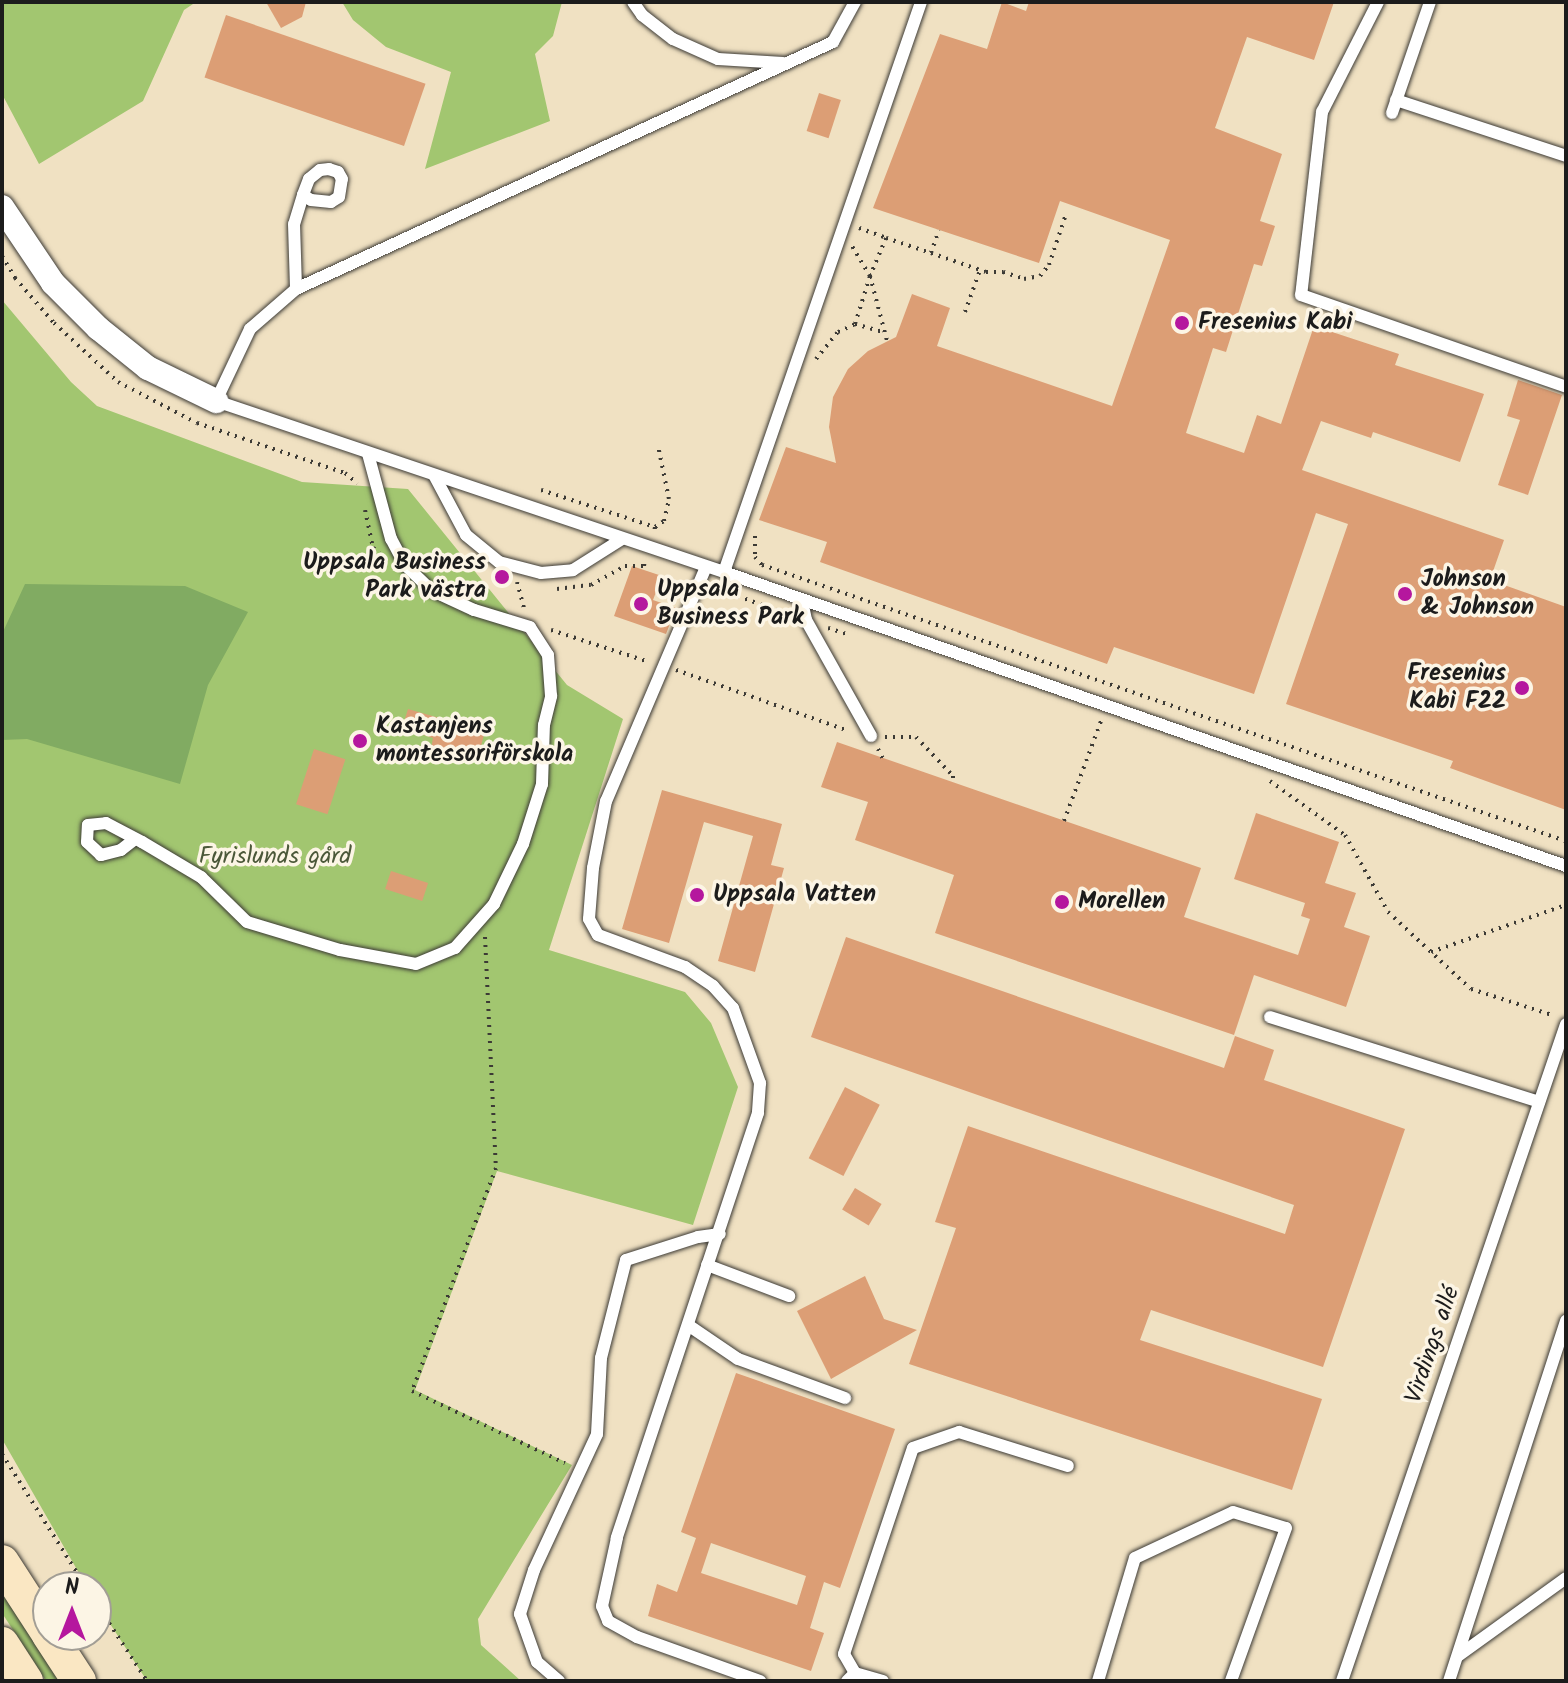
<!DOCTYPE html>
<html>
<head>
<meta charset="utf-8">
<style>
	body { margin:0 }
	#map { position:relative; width:1568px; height:1683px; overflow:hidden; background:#f0e1c2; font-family:Kalam,sans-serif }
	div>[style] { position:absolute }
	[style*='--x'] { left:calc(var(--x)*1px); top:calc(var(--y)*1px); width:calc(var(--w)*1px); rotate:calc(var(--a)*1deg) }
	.green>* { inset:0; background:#a2c670 }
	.forest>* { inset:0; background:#81ab62 }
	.building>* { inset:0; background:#dc9e75; transform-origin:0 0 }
	.path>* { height:4px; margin-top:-2px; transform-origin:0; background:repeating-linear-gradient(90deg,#3c3a35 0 2px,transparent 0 8px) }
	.roads { filter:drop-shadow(0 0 2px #3c3a35) drop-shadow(0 0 2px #3c3a35) }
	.service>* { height:12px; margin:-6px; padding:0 6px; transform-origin:6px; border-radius:6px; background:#fff }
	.minor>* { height:24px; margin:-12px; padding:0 12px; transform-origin:12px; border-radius:12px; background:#fff }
	.secondary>* { height:34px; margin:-17px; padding:0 17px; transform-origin:17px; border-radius:17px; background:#fae7c3 }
	.dots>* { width:22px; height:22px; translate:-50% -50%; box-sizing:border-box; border:4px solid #fcf5e5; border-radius:50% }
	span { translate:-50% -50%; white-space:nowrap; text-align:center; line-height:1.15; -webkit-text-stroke:7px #fcf5e5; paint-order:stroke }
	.poi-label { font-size:24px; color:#1c1c1c; font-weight:700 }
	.left { translate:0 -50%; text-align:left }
	.right { translate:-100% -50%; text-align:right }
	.park-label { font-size:24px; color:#4b5839 }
	.street-label { font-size:24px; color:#1c1c1c }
	.frame { position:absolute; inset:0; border:4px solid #1c1c1c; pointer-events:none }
	.north { position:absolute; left:32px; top:1571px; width:80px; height:80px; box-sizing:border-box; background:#fcf5e5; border:2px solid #a29e95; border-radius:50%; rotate:0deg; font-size:22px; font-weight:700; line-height:32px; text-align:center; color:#1c1c1c }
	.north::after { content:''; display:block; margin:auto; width:28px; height:36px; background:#b5179e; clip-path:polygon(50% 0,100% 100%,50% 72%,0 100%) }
</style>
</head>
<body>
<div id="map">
	<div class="green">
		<i style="clip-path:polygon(2px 2px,196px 2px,184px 10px,143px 101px,39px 164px,2px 94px)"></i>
		<i style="clip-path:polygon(342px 2px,562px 2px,553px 36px,535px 54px,550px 121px,425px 169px,451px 72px,386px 47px,353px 20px)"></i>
		<i style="clip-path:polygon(2px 300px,71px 382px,97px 406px,302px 482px,408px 489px,567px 685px,623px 719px,549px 950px,685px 992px,711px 1023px,738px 1087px,693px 1225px,497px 1171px,415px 1390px,572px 1465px,478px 1619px,481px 1645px,521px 1681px,147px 1681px,96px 1602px,96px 1587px,87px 1587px,2px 1439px)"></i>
		<i style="clip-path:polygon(2px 1592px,60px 1681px,46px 1681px,2px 1613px)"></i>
	</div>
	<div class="forest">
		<i style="clip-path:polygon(25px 584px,185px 586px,248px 612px,208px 685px,180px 784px,27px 739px,2px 740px,2px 634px)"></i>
	</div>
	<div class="building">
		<i style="clip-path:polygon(266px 2px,306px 2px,302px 17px,281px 28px)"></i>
		<i style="clip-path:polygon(1002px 2px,1026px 11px,1029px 2px,1334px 2px,1314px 60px,1247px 37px,1215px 128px,1282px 154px,1260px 221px,1275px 226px,1262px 266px,1254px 264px,1226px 352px,1213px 348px,1186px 433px,1244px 453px,1257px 415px,1281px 424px,1314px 326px,1399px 354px,1395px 365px,1484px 394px,1460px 462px,1373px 432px,1371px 438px,1321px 421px,1302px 470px,1504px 540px,1490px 580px,1566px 607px,1566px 810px,1450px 768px,1453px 761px,1286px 704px,1348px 524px,1316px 513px,1254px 694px,1114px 647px,1107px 664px,820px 562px,827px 542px,759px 520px,786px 447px,836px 463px,829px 427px,833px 397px,848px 369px,868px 351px,896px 337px,912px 294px,950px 308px,937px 346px,1112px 406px,1170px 240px,1060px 201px,1039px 263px,873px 208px,940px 34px,987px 49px)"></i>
		<i style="left:226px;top:15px;width:211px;height:66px;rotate:19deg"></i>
		<i style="left:819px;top:93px;width:23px;height:40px;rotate:18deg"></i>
		<i style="clip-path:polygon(1518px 380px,1562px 395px,1528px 495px,1498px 485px,1520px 420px,1507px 416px)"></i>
		<i style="clip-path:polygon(632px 566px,662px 576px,653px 600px,676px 608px,666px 634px,614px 616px)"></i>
		<i style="clip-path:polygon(408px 709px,485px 731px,477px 761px,431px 749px,433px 738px,402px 728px)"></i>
		<i style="clip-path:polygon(837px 742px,1201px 868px,1184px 917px,1298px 955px,1310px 919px,1301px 916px,1305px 903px,1234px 879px,1256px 813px,1339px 842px,1325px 883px,1356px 893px,1344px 927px,1370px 936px,1346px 1007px,1254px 975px,1234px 1035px,935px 933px,954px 875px,855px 840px,868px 802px,821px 787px)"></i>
		<i style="left:314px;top:749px;width:33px;height:58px;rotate:18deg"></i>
		<i style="clip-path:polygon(662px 790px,782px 824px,771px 865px,784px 868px,755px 972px,718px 961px,753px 836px,704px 822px,669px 943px,622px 929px)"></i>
		<i style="left:391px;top:871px;width:39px;height:19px;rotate:18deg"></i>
		<i style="clip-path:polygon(846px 937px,1224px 1068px,1235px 1036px,1274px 1050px,1264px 1080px,1405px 1129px,1323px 1367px,1151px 1310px,1140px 1340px,1322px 1399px,1292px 1490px,909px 1364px,956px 1228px,935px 1222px,968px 1126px,1285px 1234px,1294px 1205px,811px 1037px)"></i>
		<i style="left:845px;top:1087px;width:39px;height:80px;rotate:27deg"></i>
		<i style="left:855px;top:1188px;width:31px;height:25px;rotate:31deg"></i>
		<i style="clip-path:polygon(865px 1276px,884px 1319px,917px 1330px,831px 1379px,797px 1311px)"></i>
		<i style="clip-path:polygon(evenodd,736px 1373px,895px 1429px,840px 1588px,824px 1582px,810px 1628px,824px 1633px,811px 1671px,648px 1616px,657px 1584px,677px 1592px,696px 1538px,681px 1532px,736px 1373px,711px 1543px,806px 1576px,797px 1605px,701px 1573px,711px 1543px)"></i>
	</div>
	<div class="path">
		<i style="--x:859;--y:228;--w:29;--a:20"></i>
		<i style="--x:886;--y:238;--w:41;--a:112.8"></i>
		<i style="--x:870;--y:276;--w:67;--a:75.3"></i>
		<i style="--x:886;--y:238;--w:47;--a:18.4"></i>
		<i style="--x:931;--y:253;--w:24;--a:-71"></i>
		<i style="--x:931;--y:253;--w:58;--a:19.1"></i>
		<i style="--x:986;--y:272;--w:17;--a:0"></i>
		<i style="--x:1003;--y:272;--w:22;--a:18"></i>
		<i style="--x:1024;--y:279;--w:16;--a:-11"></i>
		<i style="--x:1040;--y:276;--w:14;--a:-51"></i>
		<i style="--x:1049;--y:265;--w:54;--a:-71.6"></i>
		<i style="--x:2;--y:256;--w:26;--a:59"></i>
		<i style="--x:15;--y:278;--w:60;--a:49.1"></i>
		<i style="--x:54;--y:323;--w:87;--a:42.7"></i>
		<i style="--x:118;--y:382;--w:89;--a:27.4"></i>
		<i style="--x:197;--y:423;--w:156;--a:18.7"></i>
		<i style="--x:345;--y:473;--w:16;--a:40"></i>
		<i style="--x:965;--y:312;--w:45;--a:-70.3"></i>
		<i style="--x:855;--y:324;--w:29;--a:16"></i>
		<i style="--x:816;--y:359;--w:35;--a:-51"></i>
		<i style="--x:838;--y:332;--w:19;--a:-25"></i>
		<i style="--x:855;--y:324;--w:50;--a:-72.6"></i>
		<i style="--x:870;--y:276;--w:35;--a:-121"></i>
		<i style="--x:541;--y:490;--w:120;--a:18"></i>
		<i style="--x:655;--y:527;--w:5;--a:101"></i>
		<i style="--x:365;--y:510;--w:39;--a:78"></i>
		<i style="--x:373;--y:548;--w:8;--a:30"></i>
		<i style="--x:655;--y:527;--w:11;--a:-34"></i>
		<i style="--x:664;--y:521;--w:23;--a:-77"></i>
		<i style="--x:669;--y:499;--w:54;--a:-101.7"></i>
		<i style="--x:755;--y:536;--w:21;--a:90"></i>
		<i style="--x:755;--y:557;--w:11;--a:49"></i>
		<i style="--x:762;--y:565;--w:850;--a:18.95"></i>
		<i style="--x:517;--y:582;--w:27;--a:75"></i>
		<i style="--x:715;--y:588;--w:80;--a:19.8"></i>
		<i style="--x:557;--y:589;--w:34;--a:-7"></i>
		<i style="--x:591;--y:585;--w:39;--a:-29"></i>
		<i style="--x:625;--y:566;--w:19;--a:0"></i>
		<i style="--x:644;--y:566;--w:6;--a:-81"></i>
		<i style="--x:828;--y:628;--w:19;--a:18"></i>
		<i style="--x:551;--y:630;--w:103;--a:18.1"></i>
		<i style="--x:676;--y:670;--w:183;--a:19.4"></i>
		<i style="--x:885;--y:737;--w:31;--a:0"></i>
		<i style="--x:916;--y:737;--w:54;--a:46.5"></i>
		<i style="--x:953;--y:776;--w:7;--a:90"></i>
		<i style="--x:878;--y:749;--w:11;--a:63"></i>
		<i style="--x:1270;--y:781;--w:92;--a:35.8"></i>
		<i style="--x:1345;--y:835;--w:88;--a:60.8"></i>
		<i style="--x:1388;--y:912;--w:113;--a:42.9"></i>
		<i style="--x:1471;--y:989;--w:85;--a:17.8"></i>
		<i style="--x:1064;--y:821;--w:107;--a:-69.7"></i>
		<i style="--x:485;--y:937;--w:231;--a:87.3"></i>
		<i style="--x:496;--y:1168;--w:238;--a:110.6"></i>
		<i style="--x:412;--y:1391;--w:169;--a:25.2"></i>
		<i style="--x:1431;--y:952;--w:143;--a:-19.2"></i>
		<i style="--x:2;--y:1454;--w:157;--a:57.7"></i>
		<i style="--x:96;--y:1603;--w:93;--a:56.8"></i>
	</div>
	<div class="roads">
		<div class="service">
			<i style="--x:633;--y:2;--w:16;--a:55"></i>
			<i style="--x:642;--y:15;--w:39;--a:38"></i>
			<i style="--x:673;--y:39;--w:49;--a:24"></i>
			<i style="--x:718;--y:59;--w:65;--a:3.5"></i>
			<i style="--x:1378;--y:2;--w:123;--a:117"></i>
			<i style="--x:1322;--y:112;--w:184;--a:96.5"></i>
			<i style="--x:1301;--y:295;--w:281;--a:19.1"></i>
			<i style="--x:1396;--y:100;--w:179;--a:18.2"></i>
			<i style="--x:1392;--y:113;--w:117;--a:-71.1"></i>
			<i style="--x:303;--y:195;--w:9;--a:32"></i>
			<i style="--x:311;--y:200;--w:20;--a:6"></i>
			<i style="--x:331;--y:202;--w:9;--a:-32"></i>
			<i style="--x:339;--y:197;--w:18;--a:-81"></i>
			<i style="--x:342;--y:179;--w:8;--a:-120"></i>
			<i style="--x:338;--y:172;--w:9;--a:-162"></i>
			<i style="--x:329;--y:169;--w:9;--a:174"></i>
			<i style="--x:320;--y:170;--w:14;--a:141"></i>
			<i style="--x:309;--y:179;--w:17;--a:111"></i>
			<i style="--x:303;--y:195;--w:30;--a:107"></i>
			<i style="--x:294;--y:224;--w:65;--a:88.2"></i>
			<i style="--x:296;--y:289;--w:61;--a:139"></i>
			<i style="--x:250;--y:329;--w:80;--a:115.3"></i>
			<i style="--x:216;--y:401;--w:536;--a:18.6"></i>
			<i style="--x:724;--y:572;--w:892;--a:19.25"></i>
			<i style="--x:296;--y:289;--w:591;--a:-24.7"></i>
			<i style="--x:833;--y:42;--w:46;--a:-61.2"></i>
			<i style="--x:434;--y:475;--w:68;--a:61.9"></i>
			<i style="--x:466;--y:535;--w:43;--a:39.3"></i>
			<i style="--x:499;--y:562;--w:43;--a:14.7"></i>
			<i style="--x:541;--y:573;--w:32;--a:-5"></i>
			<i style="--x:573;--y:570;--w:58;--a:-32.3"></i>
			<i style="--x:706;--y:567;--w:254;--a:113.1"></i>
			<i style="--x:606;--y:801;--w:68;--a:101"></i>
			<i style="--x:593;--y:868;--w:51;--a:94.5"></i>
			<i style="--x:589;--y:919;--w:18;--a:61"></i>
			<i style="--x:598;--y:935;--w:93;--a:20.2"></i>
			<i style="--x:685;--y:967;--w:34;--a:34"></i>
			<i style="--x:713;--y:986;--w:30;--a:48"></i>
			<i style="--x:733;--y:1008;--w:80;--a:70.2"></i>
			<i style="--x:760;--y:1083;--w:30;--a:94"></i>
			<i style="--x:758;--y:1113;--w:448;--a:108.4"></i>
			<i style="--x:617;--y:1538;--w:70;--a:102.4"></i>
			<i style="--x:602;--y:1606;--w:16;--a:68"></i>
			<i style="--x:608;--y:1621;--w:33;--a:29"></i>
			<i style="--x:637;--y:1637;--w:131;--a:19.7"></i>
			<i style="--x:724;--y:572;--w:603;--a:-70.93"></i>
			<i style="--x:802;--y:601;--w:19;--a:78"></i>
			<i style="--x:806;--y:620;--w:133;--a:60.7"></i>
			<i style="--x:135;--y:839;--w:18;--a:142"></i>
			<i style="--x:121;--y:850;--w:21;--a:166"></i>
			<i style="--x:101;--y:855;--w:19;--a:-137"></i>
			<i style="--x:87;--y:842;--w:17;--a:-87"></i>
			<i style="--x:88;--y:825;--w:18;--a:-6"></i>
			<i style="--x:106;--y:823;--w:41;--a:27.8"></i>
			<i style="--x:142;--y:842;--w:69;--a:30.7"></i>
			<i style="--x:201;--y:877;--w:64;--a:44.4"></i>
			<i style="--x:247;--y:922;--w:97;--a:16.8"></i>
			<i style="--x:340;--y:950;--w:77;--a:10.4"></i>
			<i style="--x:416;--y:964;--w:42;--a:-22.3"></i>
			<i style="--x:455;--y:948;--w:59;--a:-48.4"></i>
			<i style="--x:494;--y:904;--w:67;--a:-64.2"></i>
			<i style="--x:523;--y:844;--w:63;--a:-72.4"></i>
			<i style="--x:542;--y:784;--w:59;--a:-88.1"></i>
			<i style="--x:544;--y:725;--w:30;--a:-76"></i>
			<i style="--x:551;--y:696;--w:41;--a:-94.2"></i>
			<i style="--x:548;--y:655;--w:33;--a:-123"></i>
			<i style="--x:530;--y:627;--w:59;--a:-163.1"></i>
			<i style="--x:474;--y:610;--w:47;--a:-155.1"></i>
			<i style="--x:431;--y:590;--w:36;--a:-136"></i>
			<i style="--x:405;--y:565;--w:30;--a:-118"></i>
			<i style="--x:391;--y:539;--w:88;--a:-105.1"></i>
			<i style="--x:1270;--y:1017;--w:282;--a:17.5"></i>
			<i style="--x:707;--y:1265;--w:88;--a:20.7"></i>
			<i style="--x:688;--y:1325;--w:60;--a:34.2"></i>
			<i style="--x:738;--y:1359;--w:114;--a:20"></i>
			<i style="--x:1458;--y:1656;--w:133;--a:-35.8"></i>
			<i style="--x:855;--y:1673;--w:22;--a:-120"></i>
			<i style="--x:844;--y:1654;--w:217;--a:-71.5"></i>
			<i style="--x:913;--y:1448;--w:49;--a:-19.2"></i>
			<i style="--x:959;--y:1432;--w:114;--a:17.3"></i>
			<i style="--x:559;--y:1681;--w:29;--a:-139"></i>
			<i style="--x:537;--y:1662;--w:51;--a:-109.5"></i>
			<i style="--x:520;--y:1614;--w:46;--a:-72.3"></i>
			<i style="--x:534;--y:1570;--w:150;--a:-65.1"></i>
			<i style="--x:597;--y:1434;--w:76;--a:-87"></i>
			<i style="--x:601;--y:1358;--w:101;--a:-75.7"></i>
			<i style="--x:626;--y:1260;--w:76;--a:-17.7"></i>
			<i style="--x:698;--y:1237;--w:22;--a:-8"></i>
			<i style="--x:847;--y:1681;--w:11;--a:-45"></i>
			<i style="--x:855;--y:1673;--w:29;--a:16"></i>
			<i style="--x:1098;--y:1681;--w:128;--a:-73.3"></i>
			<i style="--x:1135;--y:1558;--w:108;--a:-25.1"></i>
			<i style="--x:1233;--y:1512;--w:55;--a:16.8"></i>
			<i style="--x:1286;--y:1528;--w:163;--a:109.8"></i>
			<i style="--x:1342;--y:1681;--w:694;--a:-71.17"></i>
			<i style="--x:1449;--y:1681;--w:379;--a:-72"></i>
		</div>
		<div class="minor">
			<i style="--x:2;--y:207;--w:92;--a:56.1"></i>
			<i style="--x:53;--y:283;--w:64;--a:45"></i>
			<i style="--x:98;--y:328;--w:64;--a:38.7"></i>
			<i style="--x:148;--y:368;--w:76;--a:25.9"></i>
		</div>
		<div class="secondary">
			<i style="--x:2;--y:1562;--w:85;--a:57.1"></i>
			<i style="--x:49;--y:1635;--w:55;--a:56.9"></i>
			<i style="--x:2;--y:1644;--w:44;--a:57"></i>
		</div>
	</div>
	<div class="dots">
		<i style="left:1182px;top:323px;background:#b5179e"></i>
		<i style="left:502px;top:577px;background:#b5179e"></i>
		<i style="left:1405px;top:594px;background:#b5179e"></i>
		<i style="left:641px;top:604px;background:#b5179e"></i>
		<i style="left:1522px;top:688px;background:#b5179e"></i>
		<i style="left:360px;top:741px;background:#b5179e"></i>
		<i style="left:697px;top:895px;background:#b5179e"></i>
		<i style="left:1062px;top:902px;background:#b5179e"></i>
	</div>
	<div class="poi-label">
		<span class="left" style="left:1198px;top:323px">Fresenius Kabi</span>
		<span class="right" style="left:486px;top:577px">Uppsala Business<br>Park västra</span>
		<span class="left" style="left:1421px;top:594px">Johnson<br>&amp; Johnson</span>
		<span class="left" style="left:657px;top:604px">Uppsala<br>Business Park</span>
		<span class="right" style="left:1506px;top:688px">Fresenius<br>Kabi F22</span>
		<span class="left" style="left:376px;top:741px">Kastanjens<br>montessoriförskola</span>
		<span class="left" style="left:713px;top:895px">Uppsala Vatten</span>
		<span class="left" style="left:1078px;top:902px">Morellen</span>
	</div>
	<div class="park-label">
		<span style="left:275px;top:857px">Fyrislunds gård</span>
	</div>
	<div class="street-label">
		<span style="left:1433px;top:1345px;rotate:-71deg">Virdings allé</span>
	</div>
	<div class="frame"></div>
	<div class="north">N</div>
</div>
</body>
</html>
